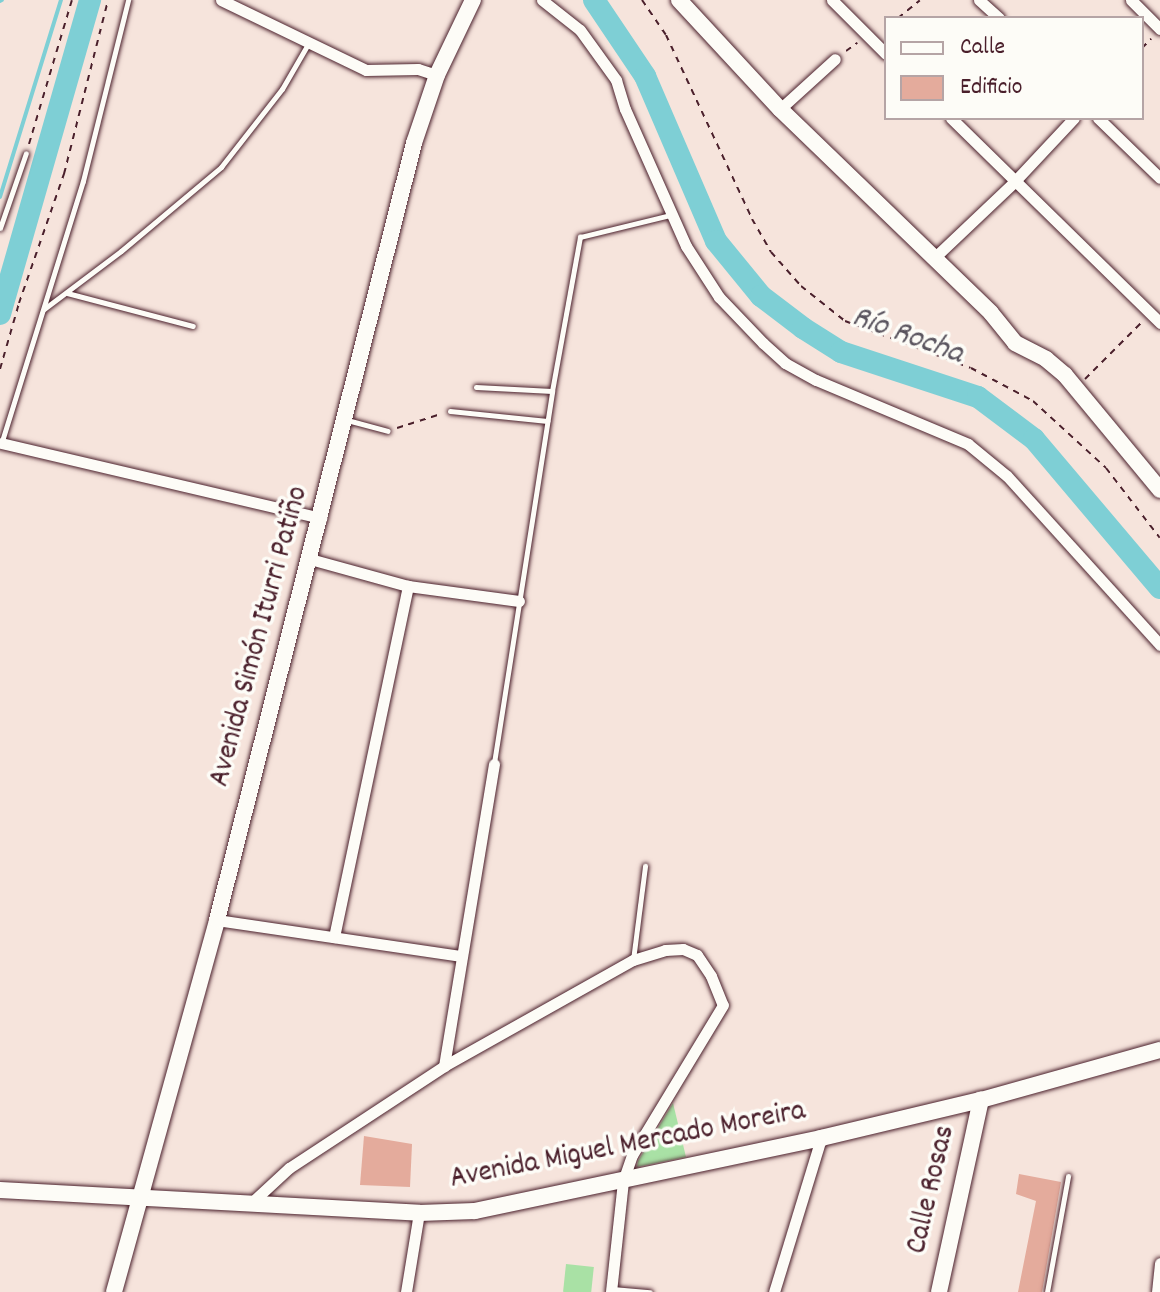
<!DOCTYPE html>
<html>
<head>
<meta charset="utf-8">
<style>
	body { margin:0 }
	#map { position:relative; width:1160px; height:1292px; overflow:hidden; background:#f6e4dc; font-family:Dekko,sans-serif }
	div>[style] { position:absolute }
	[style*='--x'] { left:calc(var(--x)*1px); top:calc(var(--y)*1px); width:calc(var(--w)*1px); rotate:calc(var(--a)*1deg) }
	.green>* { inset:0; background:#a9e1a5; transform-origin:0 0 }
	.stream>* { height:4px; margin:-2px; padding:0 2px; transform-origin:2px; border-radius:2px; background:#7ecfd5 }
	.river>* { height:22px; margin:-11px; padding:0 11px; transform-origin:11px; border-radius:11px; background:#7ecfd5 }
	.building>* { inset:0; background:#e4ab9c }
	.path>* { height:2px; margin-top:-1px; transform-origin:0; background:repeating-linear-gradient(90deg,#4a1f2b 0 6px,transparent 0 12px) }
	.roads { filter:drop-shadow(0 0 2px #4a1f2b) drop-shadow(0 0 2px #4a1f2b) }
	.lane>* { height:5px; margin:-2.5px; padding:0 2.5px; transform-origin:2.5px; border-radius:2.5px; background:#fdfcf7 }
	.street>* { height:11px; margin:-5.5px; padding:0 5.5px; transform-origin:5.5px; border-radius:5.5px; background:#fdfcf7 }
	.secondary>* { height:16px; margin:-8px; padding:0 8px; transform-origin:8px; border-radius:8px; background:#fdfcf7 }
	span { translate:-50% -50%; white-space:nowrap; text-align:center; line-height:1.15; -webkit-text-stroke:7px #fdfcf7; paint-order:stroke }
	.street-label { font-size:30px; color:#4a1f2b }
	.water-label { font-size:32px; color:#5a545e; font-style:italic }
	.legend { position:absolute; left:884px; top:16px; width:260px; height:104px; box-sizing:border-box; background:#fdfcf7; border:2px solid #b5a4a5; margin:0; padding:10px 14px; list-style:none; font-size:24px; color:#4a1f2b }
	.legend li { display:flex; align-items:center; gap:16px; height:40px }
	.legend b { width:40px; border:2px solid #b5a4a5 }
</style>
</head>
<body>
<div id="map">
	<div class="green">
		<i style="clip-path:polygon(673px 1103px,686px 1157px,637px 1167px,638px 1161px)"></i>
		<i style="left:566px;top:1264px;width:28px;height:28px;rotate:6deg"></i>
	</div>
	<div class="stream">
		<i style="--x:0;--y:1;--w:2;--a:-27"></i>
		<i style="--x:0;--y:197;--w:206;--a:-72.8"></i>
	</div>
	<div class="river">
		<i style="--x:594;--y:0;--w:92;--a:56.1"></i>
		<i style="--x:645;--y:76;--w:180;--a:66.7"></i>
		<i style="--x:716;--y:241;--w:71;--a:50.7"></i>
		<i style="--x:761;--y:296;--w:53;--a:37.3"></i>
		<i style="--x:803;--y:328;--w:45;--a:32.3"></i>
		<i style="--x:841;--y:352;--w:144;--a:18.2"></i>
		<i style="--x:978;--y:397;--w:70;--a:36.9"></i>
		<i style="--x:1034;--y:439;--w:195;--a:49.8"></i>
		<i style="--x:0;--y:314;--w:327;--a:-74"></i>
	</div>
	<div class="building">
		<i style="clip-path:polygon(364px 1136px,412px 1144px,410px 1187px,360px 1185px)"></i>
		<i style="clip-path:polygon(1019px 1174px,1061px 1182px,1042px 1292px,1018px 1292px,1036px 1201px,1016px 1194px)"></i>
	</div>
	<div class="path">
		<i style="--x:642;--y:0;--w:42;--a:55.6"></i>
		<i style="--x:666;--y:35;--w:203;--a:64.9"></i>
		<i style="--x:752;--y:219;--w:38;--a:60"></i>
		<i style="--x:771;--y:252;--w:45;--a:48.6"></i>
		<i style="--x:801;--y:286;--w:56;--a:38.5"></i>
		<i style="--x:845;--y:321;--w:134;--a:20.5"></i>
		<i style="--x:971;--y:368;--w:70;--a:28"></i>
		<i style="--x:1033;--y:401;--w:99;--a:42.5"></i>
		<i style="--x:1106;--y:468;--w:88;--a:52.4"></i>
		<i style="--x:898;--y:18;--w:28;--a:-39"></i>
		<i style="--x:1142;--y:48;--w:13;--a:-45"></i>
		<i style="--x:846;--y:51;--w:14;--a:-36"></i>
		<i style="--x:29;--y:144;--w:150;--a:-73.4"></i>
		<i style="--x:0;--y:369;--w:69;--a:-73.9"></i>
		<i style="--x:19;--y:303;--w:137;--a:-70.8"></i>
		<i style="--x:64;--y:174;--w:179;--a:-75.8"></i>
		<i style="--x:1085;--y:379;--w:82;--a:-45"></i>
		<i style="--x:397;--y:428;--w:46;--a:-17.7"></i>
	</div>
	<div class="roads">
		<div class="lane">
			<i style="--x:0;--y:228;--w:79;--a:-70.9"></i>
			<i style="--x:67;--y:293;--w:130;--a:14.7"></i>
			<i style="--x:44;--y:309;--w:96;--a:-37"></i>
			<i style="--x:121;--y:251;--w:131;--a:-40"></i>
			<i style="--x:221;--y:167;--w:99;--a:-52"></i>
			<i style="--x:282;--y:89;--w:52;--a:-60"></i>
			<i style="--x:476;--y:387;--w:76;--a:3"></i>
			<i style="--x:450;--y:411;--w:98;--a:5.9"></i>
			<i style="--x:347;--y:420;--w:42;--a:15"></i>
			<i style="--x:2;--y:441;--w:272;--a:-72.7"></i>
			<i style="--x:83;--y:181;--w:187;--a:-76"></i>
			<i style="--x:494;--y:763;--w:376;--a:-81.1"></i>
			<i style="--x:552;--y:391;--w:157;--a:-79.7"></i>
			<i style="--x:580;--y:237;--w:93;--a:-13.7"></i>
			<i style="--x:633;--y:960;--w:95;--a:-82.7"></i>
			<i style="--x:612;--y:1289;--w:38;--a:5"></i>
			<i style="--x:1047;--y:1292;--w:118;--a:-79.7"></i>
		</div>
		<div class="street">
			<i style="--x:221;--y:0;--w:161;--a:25.8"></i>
			<i style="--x:366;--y:70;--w:52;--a:-1.1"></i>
			<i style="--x:418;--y:69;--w:20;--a:18"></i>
			<i style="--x:542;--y:0;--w:48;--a:38.3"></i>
			<i style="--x:580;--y:30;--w:62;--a:54.2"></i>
			<i style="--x:616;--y:80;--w:30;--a:73"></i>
			<i style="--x:625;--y:109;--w:150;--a:66"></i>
			<i style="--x:686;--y:246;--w:61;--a:57.1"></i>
			<i style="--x:719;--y:297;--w:64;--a:46.3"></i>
			<i style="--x:763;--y:343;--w:30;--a:42"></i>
			<i style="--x:785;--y:363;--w:35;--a:29"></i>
			<i style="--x:816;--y:380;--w:165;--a:22.8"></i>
			<i style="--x:968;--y:444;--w:50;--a:39.4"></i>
			<i style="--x:1007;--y:476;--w:228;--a:47.8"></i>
			<i style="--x:832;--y:0;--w:76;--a:45"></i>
			<i style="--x:979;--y:0;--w:27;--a:42"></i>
			<i style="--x:1131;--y:0;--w:41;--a:45"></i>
			<i style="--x:780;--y:109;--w:74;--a:-42.3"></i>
			<i style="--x:951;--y:118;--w:293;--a:44.4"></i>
			<i style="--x:1098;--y:118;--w:86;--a:44.1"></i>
			<i style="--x:934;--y:258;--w:112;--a:-43.5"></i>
			<i style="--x:1015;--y:181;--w:86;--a:-46.9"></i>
			<i style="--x:1;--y:443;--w:329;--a:13.2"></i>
			<i style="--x:310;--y:559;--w:102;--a:15.4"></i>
			<i style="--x:408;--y:586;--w:112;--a:7.7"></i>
			<i style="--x:217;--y:920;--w:247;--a:8.4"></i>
			<i style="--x:334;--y:937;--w:359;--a:-78.1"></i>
			<i style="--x:444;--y:1066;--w:306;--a:-80.6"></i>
			<i style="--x:250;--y:1204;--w:53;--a:-42.7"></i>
			<i style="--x:289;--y:1168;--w:186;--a:-33.3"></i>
			<i style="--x:444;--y:1066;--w:217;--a:-29.3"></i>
			<i style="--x:633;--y:960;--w:34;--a:-17"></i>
			<i style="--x:665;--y:950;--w:18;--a:-3"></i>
			<i style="--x:683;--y:949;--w:15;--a:23"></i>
			<i style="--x:697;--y:955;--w:25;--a:56"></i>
			<i style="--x:711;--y:976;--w:31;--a:68"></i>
			<i style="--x:723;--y:1005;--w:175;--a:121.2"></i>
			<i style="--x:632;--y:1155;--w:28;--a:109"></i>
			<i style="--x:623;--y:1181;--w:112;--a:96.2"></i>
			<i style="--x:406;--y:1292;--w:80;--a:-80.7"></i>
			<i style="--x:774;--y:1292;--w:161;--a:-73"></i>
			<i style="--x:1157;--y:1292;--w:29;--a:-84"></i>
		</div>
		<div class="secondary">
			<i style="--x:679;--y:0;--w:149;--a:47.2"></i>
			<i style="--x:780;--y:109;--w:293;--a:44"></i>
			<i style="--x:991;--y:313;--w:38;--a:51"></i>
			<i style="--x:1015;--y:343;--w:35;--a:27"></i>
			<i style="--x:1046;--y:359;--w:25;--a:40"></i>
			<i style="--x:1065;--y:375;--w:149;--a:50.4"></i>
			<i style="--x:0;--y:1190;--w:420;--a:3.1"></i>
			<i style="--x:419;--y:1213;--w:56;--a:-2"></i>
			<i style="--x:475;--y:1211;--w:354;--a:-11.9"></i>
			<i style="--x:821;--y:1138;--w:164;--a:-13.4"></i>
			<i style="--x:981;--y:1100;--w:186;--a:-15.6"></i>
			<i style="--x:114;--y:1292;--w:386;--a:-74.5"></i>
			<i style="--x:217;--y:920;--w:802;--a:-75.77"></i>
			<i style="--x:414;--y:143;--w:72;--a:-71.3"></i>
			<i style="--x:437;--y:75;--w:83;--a:-64.4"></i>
			<i style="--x:939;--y:1292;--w:197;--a:-77.7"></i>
		</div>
	</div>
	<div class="street-label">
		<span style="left:261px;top:637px;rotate:-75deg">Avenida Simón Iturri Patiño</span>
		<span style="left:628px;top:1147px;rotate:-11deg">Avenida Miguel Mercado Moreira</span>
		<span style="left:933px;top:1190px;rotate:-77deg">Calle Rosas</span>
	</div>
	<div class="water-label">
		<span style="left:907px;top:337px;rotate:20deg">Río Rocha</span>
	</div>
	<ul class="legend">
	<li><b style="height:10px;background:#fdfcf7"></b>Calle</li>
	<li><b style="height:22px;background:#e4ab9c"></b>Edificio</li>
	</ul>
</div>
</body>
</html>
